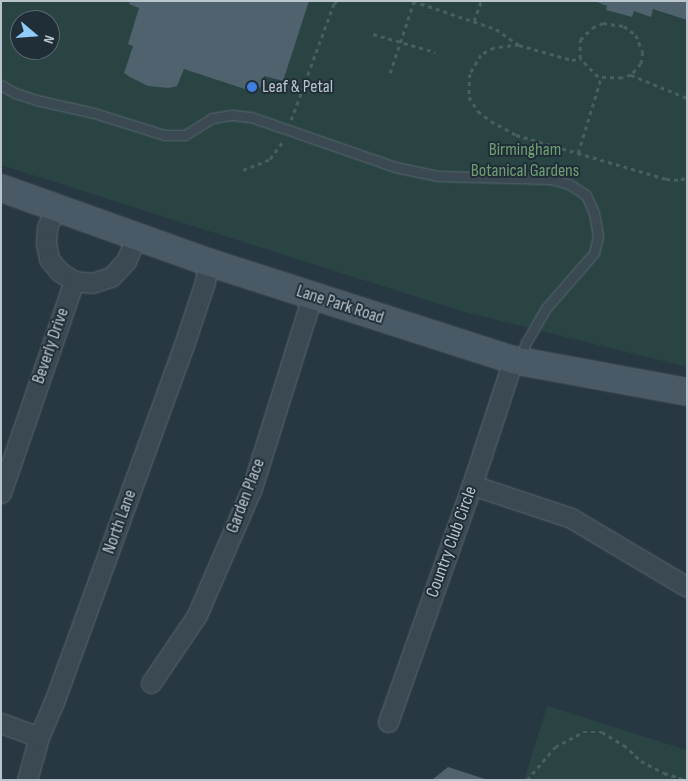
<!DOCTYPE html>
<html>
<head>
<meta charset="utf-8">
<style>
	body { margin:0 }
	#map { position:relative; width:688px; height:781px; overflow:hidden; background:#273843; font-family:"Sofia Sans Condensed",sans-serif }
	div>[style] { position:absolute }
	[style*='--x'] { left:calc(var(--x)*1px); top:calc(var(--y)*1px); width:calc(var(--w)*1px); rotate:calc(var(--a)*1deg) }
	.green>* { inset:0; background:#294443 }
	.building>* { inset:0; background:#50626e }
	.path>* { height:2.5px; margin-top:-1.25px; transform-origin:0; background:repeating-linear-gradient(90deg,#47605f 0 4px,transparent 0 8px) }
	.roads { filter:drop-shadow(0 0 1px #5a6770) drop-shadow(0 0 1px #5a6770) }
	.lane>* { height:9px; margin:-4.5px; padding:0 4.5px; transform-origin:4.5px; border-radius:4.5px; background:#3b4953 }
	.street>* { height:19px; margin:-9.5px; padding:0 9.5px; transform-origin:9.5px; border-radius:9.5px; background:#3b4953 }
	.secondary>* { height:26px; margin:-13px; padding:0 13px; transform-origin:13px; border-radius:13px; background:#495966 }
	.dots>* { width:14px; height:14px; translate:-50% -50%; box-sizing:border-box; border:2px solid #202e38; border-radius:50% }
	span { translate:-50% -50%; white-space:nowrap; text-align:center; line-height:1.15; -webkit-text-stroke:4px #202e38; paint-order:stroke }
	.poi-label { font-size:18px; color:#b9c4cd }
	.left { translate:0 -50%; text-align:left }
	.park-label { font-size:18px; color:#709e72 }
	.street-label { font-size:18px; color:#b9c4cd }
	.frame { position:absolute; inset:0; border:2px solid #b9c4cd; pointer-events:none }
	.north { position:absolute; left:10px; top:10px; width:50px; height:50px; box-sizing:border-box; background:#202e38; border:1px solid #5d6a74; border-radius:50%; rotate:108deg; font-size:14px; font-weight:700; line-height:20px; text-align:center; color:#b9c4cd }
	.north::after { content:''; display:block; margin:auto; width:18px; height:22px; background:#91cbf9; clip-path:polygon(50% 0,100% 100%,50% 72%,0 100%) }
</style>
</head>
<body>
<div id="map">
	<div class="green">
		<i style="clip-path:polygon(evenodd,1px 1px,687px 1px,687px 367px,461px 311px,1px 165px,1px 1px,20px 20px,50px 20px,50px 50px,20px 50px,20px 20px)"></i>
		<i style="clip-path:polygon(547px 706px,687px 750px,687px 780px,524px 780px)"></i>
	</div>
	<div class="building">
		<i style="clip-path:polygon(130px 1px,309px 1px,283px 81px,264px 76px,260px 88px,254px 92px,184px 69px,177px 86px,169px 88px,148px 86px,130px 77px,124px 73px,133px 46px,128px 44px,139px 8px,129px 4px)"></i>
		<i style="clip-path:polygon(595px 1px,687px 1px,687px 20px,653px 9px,651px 17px,634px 11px,632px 17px,606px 10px,607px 6px)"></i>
		<i style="clip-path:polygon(448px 767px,485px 779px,485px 780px,432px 780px)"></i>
	</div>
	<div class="path">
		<i style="--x:413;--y:1;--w:88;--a:18.6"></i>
		<i style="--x:496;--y:29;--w:28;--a:35"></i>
		<i style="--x:519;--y:45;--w:55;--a:15.8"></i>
		<i style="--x:572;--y:60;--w:8;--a:-7"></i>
		<i style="--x:474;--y:21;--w:21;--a:-71"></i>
		<i style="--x:603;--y:23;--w:21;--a:8"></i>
		<i style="--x:624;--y:26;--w:15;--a:37"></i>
		<i style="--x:636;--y:35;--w:18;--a:68"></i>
		<i style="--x:643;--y:52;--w:12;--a:99"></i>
		<i style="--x:641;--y:64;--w:15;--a:132"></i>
		<i style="--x:631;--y:75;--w:9;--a:162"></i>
		<i style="--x:622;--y:78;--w:24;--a:-178"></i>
		<i style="--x:598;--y:77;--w:25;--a:-135"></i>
		<i style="--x:580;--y:59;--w:19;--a:-90"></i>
		<i style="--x:580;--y:40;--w:17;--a:-45"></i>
		<i style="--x:592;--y:28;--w:12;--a:-24"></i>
		<i style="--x:373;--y:34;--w:65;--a:16.2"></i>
		<i style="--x:519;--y:45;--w:25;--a:173"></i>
		<i style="--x:494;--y:48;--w:15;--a:152"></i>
		<i style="--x:481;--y:55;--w:22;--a:120"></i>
		<i style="--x:470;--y:74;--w:23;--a:92"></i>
		<i style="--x:469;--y:97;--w:17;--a:57"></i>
		<i style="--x:478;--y:111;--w:16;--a:38"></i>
		<i style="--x:491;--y:121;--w:29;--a:29"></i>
		<i style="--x:516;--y:135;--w:156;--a:16.3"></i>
		<i style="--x:666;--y:179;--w:15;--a:4"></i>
		<i style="--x:681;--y:180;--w:7;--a:-34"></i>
		<i style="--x:390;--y:73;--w:76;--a:-71.6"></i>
		<i style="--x:631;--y:75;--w:61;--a:22.3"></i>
		<i style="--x:291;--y:120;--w:125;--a:-69.8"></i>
		<i style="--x:334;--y:3;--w:4;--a:-34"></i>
		<i style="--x:578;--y:153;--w:78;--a:-73"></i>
		<i style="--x:243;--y:170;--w:29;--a:-22"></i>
		<i style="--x:270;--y:159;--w:22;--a:-54"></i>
		<i style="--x:527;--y:780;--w:43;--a:-49.7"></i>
		<i style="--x:555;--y:747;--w:32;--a:-28"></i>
		<i style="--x:583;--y:732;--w:19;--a:0"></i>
		<i style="--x:602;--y:732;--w:26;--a:31"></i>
		<i style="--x:624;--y:745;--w:23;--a:43"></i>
		<i style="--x:641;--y:761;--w:26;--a:28"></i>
		<i style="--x:664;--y:773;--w:22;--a:18"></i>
	</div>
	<div class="roads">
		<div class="lane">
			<i style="--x:1;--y:85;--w:16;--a:30"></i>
			<i style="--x:15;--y:93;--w:22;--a:18"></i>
			<i style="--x:36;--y:100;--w:59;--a:12.6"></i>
			<i style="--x:94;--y:113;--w:73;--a:17.4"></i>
			<i style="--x:164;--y:135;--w:21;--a:0"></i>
			<i style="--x:185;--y:135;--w:32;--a:-32"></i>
			<i style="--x:212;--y:118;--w:20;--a:-9"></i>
			<i style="--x:232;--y:115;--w:19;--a:6"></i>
			<i style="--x:251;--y:117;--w:152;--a:19.1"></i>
			<i style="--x:395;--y:167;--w:44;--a:11.8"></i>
			<i style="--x:438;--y:176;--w:113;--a:1.5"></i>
			<i style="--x:551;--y:179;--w:19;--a:16"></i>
			<i style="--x:569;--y:184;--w:20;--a:33"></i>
			<i style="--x:586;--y:195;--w:20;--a:66"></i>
			<i style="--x:594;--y:213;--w:23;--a:80"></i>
			<i style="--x:598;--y:236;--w:17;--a:103"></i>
			<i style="--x:594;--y:253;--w:73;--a:131.1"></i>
			<i style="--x:546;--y:308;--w:39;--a:120"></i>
			<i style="--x:526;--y:342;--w:18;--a:109"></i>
		</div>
		<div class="street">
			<i style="--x:55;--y:208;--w:22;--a:112"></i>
			<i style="--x:47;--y:228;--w:15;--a:94"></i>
			<i style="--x:46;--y:243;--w:16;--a:79"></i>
			<i style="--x:49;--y:259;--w:17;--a:50"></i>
			<i style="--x:60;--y:272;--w:17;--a:33"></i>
			<i style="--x:472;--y:485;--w:104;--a:18.4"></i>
			<i style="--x:571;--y:518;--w:135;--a:30.7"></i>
			<i style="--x:1;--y:493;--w:224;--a:-71"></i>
			<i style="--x:74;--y:281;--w:18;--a:6"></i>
			<i style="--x:92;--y:283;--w:20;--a:-18"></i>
			<i style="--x:111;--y:277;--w:22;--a:-47"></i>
			<i style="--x:126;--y:261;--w:26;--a:-67"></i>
			<i style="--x:151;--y:683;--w:82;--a:-55.9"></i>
			<i style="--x:197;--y:615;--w:138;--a:-66.6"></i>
			<i style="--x:252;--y:488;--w:201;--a:-72.6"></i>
			<i style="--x:388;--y:722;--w:251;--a:-70.5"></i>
			<i style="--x:472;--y:485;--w:132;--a:-71.8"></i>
			<i style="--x:1;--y:723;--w:40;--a:20.2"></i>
			<i style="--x:27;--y:780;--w:45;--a:-74.4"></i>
			<i style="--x:39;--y:737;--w:38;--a:-67"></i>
			<i style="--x:54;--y:702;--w:377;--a:-70"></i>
			<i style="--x:183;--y:348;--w:70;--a:-71.6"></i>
			<i style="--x:205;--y:282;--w:20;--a:-81"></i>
		</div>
		<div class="secondary">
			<i style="--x:1;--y:188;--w:220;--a:19.7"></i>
			<i style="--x:208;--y:262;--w:320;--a:17.8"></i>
			<i style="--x:513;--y:360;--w:177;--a:10.4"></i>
		</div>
	</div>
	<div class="dots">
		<i style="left:252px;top:87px;background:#3f7fe0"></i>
	</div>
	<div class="poi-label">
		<span class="left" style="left:262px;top:87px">Leaf &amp; Petal</span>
	</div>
	<div class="park-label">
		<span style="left:525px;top:161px">Birmingham<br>Botanical Gardens</span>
	</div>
	<div class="street-label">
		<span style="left:340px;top:305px;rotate:18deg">Lane Park Road</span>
		<span style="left:51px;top:346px;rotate:-71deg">Beverly Drive</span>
		<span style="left:246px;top:496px;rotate:-69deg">Garden Place</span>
		<span style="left:120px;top:522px;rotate:-70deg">North Lane</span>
		<span style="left:452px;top:542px;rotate:-70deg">Country Club Circle</span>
	</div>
	<div class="frame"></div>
	<div class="north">N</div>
</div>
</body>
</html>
